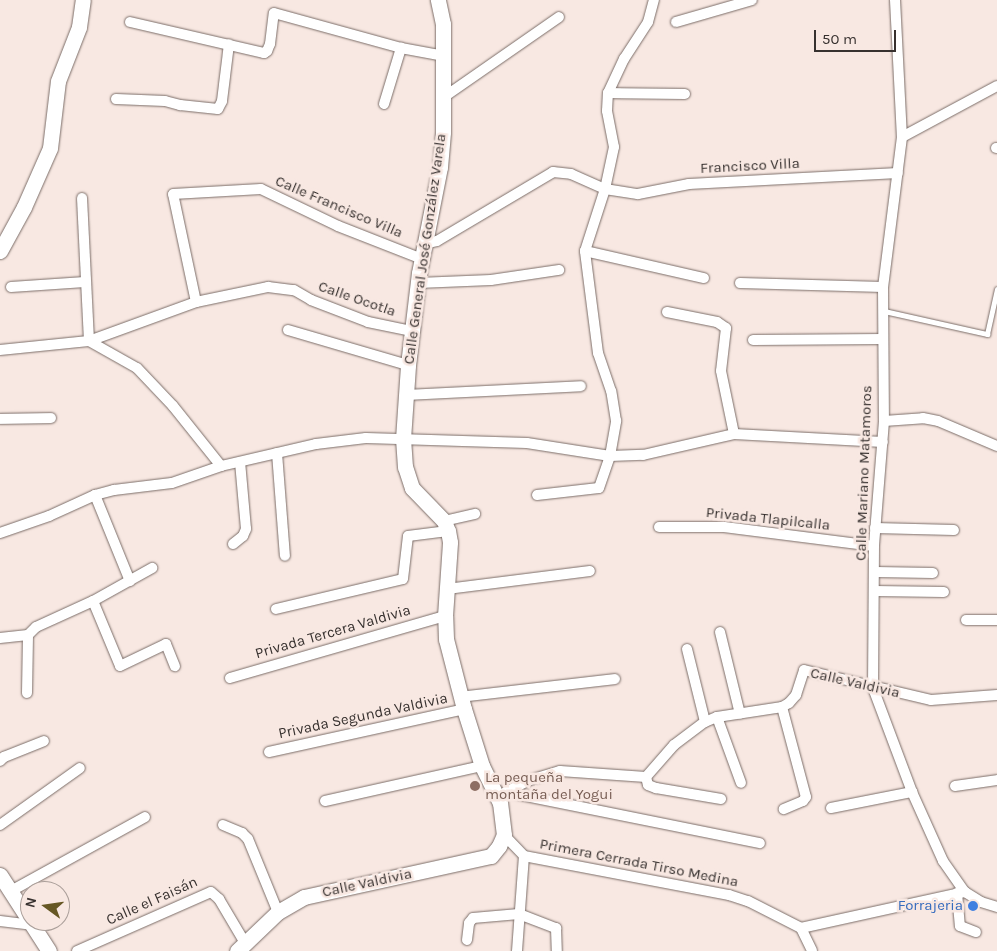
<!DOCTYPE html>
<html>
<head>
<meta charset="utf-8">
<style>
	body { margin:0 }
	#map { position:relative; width:997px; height:951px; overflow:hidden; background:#f8e8e2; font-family:Karla,sans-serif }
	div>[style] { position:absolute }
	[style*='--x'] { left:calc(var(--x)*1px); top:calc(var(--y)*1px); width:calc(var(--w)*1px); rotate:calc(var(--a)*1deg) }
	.roads { filter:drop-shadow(0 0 1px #7b6d68) drop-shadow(0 0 1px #7b6d68) }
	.lane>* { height:5px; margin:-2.5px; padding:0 2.5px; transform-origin:2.5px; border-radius:2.5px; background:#fff }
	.street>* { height:10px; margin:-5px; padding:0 5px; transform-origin:5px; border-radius:5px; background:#fff }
	.secondary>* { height:15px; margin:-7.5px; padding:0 7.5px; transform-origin:7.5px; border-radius:7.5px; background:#fff }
	.dots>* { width:14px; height:14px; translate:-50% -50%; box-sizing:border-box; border:2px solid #f8e8e2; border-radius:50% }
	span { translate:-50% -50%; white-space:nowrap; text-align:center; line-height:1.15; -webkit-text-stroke:5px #f8e8e2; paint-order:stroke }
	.street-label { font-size:15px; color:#37312f }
	.education-label { font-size:15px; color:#785e54 }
	.left { translate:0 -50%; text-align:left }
	.shop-label { font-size:15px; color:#366cbe }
	.right { translate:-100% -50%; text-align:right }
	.north { position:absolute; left:20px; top:881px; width:50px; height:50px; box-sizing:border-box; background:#f8e8e2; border:1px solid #ab9f9a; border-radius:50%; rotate:284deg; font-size:14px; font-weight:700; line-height:20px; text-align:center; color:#37312f }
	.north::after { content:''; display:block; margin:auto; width:18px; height:22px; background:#665724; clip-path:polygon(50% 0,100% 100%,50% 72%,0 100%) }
	.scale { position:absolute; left:814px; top:30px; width:82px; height:22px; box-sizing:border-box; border:2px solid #37312f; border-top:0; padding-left:6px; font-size:15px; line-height:18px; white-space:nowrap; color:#37312f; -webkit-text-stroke:4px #f8e8e2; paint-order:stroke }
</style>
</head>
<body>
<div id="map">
	<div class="roads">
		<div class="lane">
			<i style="--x:884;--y:311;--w:106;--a:12.6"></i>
			<i style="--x:987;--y:334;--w:46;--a:-77.5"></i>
		</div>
		<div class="street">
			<i style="--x:895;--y:0;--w:137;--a:87.1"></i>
			<i style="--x:902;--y:137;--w:151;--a:97.2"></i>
			<i style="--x:883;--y:287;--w:134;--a:89.6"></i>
			<i style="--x:884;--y:421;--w:125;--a:94.6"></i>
			<i style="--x:874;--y:546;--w:142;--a:90.4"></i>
			<i style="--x:873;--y:688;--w:111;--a:69.4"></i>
			<i style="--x:912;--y:792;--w:76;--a:65.8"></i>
			<i style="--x:943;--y:861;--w:38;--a:55"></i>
			<i style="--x:965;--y:892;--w:19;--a:32"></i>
			<i style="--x:981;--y:902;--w:17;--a:17"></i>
			<i style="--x:130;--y:22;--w:138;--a:13"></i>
			<i style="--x:264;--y:53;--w:4;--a:-34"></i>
			<i style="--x:267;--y:51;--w:8;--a:-67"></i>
			<i style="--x:270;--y:44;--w:31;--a:-83"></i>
			<i style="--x:274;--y:13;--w:132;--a:15.4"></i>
			<i style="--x:401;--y:48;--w:44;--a:10.5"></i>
			<i style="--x:676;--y:22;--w:79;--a:-16.1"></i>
			<i style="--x:608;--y:93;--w:77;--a:0.7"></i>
			<i style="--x:444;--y:97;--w:140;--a:-34.8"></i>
			<i style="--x:116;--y:99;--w:49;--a:2.3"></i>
			<i style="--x:165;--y:101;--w:16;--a:15"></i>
			<i style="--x:180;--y:105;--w:38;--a:6"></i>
			<i style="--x:218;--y:109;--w:9;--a:-63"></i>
			<i style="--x:222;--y:101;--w:57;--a:-83"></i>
			<i style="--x:384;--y:104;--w:59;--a:-73.1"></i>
			<i style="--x:902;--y:137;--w:108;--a:-28.2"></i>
			<i style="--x:996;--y:148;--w:1;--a:0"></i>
			<i style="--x:82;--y:198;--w:143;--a:87.2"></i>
			<i style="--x:89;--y:341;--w:114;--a:-20"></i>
			<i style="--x:196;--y:302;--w:74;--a:-11.8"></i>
			<i style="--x:268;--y:287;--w:26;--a:7"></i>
			<i style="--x:294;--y:290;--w:20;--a:30"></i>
			<i style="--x:311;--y:300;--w:61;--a:21.1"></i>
			<i style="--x:368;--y:322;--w:45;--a:11.6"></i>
			<i style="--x:424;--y:244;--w:13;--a:-13"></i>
			<i style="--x:437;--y:241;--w:135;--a:-30.7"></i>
			<i style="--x:553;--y:172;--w:18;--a:6"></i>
			<i style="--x:571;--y:174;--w:37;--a:24"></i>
			<i style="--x:605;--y:189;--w:33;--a:9"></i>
			<i style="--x:638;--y:194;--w:52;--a:-11.1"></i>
			<i style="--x:689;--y:184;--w:209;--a:-3"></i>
			<i style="--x:585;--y:251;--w:122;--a:12.8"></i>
			<i style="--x:418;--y:283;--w:73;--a:-2.4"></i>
			<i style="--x:491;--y:280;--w:69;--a:-8.4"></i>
			<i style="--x:740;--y:283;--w:143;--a:1.6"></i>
			<i style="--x:11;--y:287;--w:74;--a:-3.9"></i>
			<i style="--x:196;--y:302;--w:110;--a:-102"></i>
			<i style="--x:173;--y:194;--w:88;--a:-3.3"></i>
			<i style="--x:261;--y:189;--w:85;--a:25.7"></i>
			<i style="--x:338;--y:226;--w:90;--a:21.4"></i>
			<i style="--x:667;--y:312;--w:51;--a:11.3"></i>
			<i style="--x:717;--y:322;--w:11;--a:34"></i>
			<i style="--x:726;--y:328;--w:43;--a:96.6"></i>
			<i style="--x:721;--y:371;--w:64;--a:78.3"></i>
			<i style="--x:288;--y:330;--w:125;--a:16.3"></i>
			<i style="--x:753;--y:340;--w:130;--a:-0.4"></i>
			<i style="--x:0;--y:350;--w:89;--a:-5.8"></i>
			<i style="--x:89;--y:341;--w:55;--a:29.4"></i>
			<i style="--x:137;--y:368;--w:52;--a:46.5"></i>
			<i style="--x:173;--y:406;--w:77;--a:51.3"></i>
			<i style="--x:406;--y:395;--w:175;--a:-2.9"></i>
			<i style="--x:0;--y:419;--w:51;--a:-1.1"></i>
			<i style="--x:884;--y:421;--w:39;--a:-4"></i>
			<i style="--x:923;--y:418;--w:15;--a:11"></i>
			<i style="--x:938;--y:421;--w:64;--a:23"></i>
			<i style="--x:277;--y:453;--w:103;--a:85.6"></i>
			<i style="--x:95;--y:495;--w:93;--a:67.9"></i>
			<i style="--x:537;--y:495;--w:62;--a:-6.4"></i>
			<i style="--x:599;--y:488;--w:34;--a:-71"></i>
			<i style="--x:610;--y:456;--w:36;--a:-80"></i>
			<i style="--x:616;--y:421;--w:30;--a:-99"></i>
			<i style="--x:611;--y:391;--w:40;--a:-108.9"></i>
			<i style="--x:598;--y:353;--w:103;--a:-97.3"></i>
			<i style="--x:585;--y:251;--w:65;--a:-72.1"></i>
			<i style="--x:605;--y:189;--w:43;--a:-77.9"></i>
			<i style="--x:614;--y:147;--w:37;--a:-101"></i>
			<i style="--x:607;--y:111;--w:18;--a:-87"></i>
			<i style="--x:608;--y:93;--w:38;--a:-65"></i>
			<i style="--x:624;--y:59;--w:44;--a:-57"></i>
			<i style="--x:648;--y:22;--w:23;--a:-75"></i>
			<i style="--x:444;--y:521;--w:32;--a:-13"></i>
			<i style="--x:659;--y:527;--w:65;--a:0"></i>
			<i style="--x:724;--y:527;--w:151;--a:7.2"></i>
			<i style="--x:875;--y:528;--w:79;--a:1.5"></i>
			<i style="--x:0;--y:533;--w:52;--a:-19.1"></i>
			<i style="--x:49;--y:516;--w:51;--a:-24.5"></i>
			<i style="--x:95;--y:495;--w:20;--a:-15"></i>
			<i style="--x:114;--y:490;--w:58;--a:-6.9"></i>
			<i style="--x:172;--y:483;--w:52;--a:-19.1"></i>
			<i style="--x:221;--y:466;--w:98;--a:-13"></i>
			<i style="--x:316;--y:444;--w:50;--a:-6.8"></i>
			<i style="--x:366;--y:438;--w:161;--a:1.8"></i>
			<i style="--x:527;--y:443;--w:84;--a:8.9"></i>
			<i style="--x:610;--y:456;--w:33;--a:-2"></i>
			<i style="--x:643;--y:455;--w:93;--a:-13"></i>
			<i style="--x:734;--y:434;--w:149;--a:3.1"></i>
			<i style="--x:233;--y:544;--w:13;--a:-39"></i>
			<i style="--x:243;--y:536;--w:8;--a:-67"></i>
			<i style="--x:246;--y:529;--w:67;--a:-95.1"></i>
			<i style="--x:876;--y:572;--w:57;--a:1"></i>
			<i style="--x:447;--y:589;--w:144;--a:-7.2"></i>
			<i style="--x:875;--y:591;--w:69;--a:0.8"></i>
			<i style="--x:93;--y:601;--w:70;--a:67.4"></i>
			<i style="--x:120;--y:666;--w:51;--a:-25.6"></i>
			<i style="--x:166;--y:644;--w:24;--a:68"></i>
			<i style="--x:276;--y:609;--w:130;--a:-13.3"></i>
			<i style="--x:403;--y:579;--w:43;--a:-83.4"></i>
			<i style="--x:408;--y:536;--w:40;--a:-7.1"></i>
			<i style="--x:966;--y:620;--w:31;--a:0"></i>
			<i style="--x:720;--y:632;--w:84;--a:76.3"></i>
			<i style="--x:0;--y:638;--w:28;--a:-6"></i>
			<i style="--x:28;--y:635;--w:11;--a:-45"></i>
			<i style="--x:36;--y:627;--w:63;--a:-24.5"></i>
			<i style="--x:93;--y:601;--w:68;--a:-29.2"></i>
			<i style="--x:687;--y:649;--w:75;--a:76.1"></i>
			<i style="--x:230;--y:678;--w:224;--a:-16.1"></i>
			<i style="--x:27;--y:693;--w:58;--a:-89"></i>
			<i style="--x:460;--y:697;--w:156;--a:-6.6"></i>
			<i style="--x:782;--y:707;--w:93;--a:75.1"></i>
			<i style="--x:806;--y:797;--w:5;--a:127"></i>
			<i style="--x:803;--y:801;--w:21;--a:157"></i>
			<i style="--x:717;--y:717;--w:70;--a:70"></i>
			<i style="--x:269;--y:752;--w:200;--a:-12.4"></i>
			<i style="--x:0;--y:761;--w:6;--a:-45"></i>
			<i style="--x:4;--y:757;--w:43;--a:-21.8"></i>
			<i style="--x:646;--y:777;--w:8;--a:76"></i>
			<i style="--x:648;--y:785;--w:9;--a:21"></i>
			<i style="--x:656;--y:788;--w:66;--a:9.6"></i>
			<i style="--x:955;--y:786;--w:42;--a:-8.1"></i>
			<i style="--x:506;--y:792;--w:259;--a:11.4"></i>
			<i style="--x:325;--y:801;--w:161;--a:-12.6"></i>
			<i style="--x:500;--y:803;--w:13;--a:-61"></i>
			<i style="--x:506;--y:792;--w:27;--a:-27"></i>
			<i style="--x:530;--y:780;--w:31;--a:-17"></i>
			<i style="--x:560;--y:771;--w:86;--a:4"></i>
			<i style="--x:646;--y:777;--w:43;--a:-48.8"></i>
			<i style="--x:674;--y:745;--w:39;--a:-37"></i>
			<i style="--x:705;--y:722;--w:13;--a:-23"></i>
			<i style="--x:717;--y:717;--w:66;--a:-8.7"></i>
			<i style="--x:782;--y:707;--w:8;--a:-30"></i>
			<i style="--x:789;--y:703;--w:11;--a:-49"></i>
			<i style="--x:796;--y:695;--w:26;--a:-72"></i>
			<i style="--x:804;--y:670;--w:130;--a:13.3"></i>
			<i style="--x:931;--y:700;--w:66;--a:-4.3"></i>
			<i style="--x:831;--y:808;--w:83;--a:-11.2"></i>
			<i style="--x:0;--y:825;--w:98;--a:-35.5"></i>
			<i style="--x:223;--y:825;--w:21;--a:23"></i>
			<i style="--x:242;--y:833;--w:8;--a:45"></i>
			<i style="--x:248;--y:839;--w:79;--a:67.7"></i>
			<i style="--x:504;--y:835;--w:29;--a:46"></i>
			<i style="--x:524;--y:856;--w:209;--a:10.8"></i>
			<i style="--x:729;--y:895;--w:20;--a:18"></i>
			<i style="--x:748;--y:901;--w:59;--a:27"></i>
			<i style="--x:11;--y:891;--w:153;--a:-28.9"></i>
			<i style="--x:957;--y:893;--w:33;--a:85"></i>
			<i style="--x:960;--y:926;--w:17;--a:21"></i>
			<i style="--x:0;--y:921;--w:32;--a:7"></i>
			<i style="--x:801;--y:928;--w:168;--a:-12.4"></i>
			<i style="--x:801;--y:928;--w:25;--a:64"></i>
			<i style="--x:467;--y:940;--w:17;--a:-83"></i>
			<i style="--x:469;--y:923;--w:6;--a:-51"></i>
			<i style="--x:473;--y:918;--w:46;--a:-5"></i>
			<i style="--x:519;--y:914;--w:40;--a:21"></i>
			<i style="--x:556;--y:928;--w:23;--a:88"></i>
			<i style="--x:77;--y:951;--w:146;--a:-23.8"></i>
			<i style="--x:211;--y:892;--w:11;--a:41"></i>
			<i style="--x:219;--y:899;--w:51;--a:59.4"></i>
			<i style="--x:517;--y:951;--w:95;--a:-85.8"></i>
		</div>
		<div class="secondary">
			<i style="--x:0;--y:251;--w:50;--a:-61.4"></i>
			<i style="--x:24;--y:207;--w:64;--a:-66.2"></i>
			<i style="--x:50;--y:148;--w:67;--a:-83.2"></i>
			<i style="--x:58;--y:81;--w:58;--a:-68.7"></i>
			<i style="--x:79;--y:27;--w:27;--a:-82"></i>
			<i style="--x:0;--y:875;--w:90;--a:57.2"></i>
			<i style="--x:237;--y:951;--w:57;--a:-43.6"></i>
			<i style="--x:278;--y:912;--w:30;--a:-30"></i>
			<i style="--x:304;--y:897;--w:191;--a:-12.4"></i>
			<i style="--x:491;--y:856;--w:13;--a:-51"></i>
			<i style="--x:499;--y:846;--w:12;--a:-66"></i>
			<i style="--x:504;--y:835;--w:32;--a:-97"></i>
			<i style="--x:500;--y:803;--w:41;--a:-115.9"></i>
			<i style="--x:482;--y:766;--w:60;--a:-107.5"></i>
			<i style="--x:464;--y:709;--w:72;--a:-104.4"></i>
			<i style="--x:446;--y:639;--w:23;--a:-92"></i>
			<i style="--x:445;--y:616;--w:74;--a:-86.1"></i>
			<i style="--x:450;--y:542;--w:11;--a:-100"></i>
			<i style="--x:448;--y:531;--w:11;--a:-112"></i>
			<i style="--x:444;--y:521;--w:46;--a:-134.1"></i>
			<i style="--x:412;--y:488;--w:22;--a:-108"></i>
			<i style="--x:405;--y:467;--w:28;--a:-94"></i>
			<i style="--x:403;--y:439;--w:74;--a:-86.1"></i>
			<i style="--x:408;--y:365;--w:93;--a:-83.2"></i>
			<i style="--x:419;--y:273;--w:108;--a:-78.8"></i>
			<i style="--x:440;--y:167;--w:35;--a:-85"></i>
			<i style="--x:443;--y:132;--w:108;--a:-90"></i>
			<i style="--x:443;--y:24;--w:25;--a:-102"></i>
		</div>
	</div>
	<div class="dots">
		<i style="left:475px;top:786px;background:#8d6e63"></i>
		<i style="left:973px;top:906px;background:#3f7fe0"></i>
	</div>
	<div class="street-label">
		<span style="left:750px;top:166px;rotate:-3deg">Francisco Villa</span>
		<span style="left:339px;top:207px;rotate:23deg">Calle Francisco Villa</span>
		<span style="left:425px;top:249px;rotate:-82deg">Calle General José González Varela</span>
		<span style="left:357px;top:299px;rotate:19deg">Calle Ocotla</span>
		<span style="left:864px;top:473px;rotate:-88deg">Calle Mariano Matamoros</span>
		<span style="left:768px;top:519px;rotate:6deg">Privada Tlapilcalla</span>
		<span style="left:333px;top:632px;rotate:-16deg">Privada Tercera Valdivia</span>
		<span style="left:855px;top:683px;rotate:13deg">Calle Valdivia</span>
		<span style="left:363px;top:716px;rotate:-12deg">Privada Segunda Valdivia</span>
		<span style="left:639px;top:863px;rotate:11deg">Primera Cerrada Tirso Medina</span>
		<span style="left:367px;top:883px;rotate:-12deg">Calle Valdivia</span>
		<span style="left:152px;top:901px;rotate:-24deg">Calle el Faisán</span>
	</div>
	<div class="education-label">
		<span class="left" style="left:485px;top:786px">La pequeña<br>montaña del Yogui</span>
	</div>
	<div class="shop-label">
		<span class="right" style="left:963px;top:906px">Forrajeria</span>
	</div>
	<div class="north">N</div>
	<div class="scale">50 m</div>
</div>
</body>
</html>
